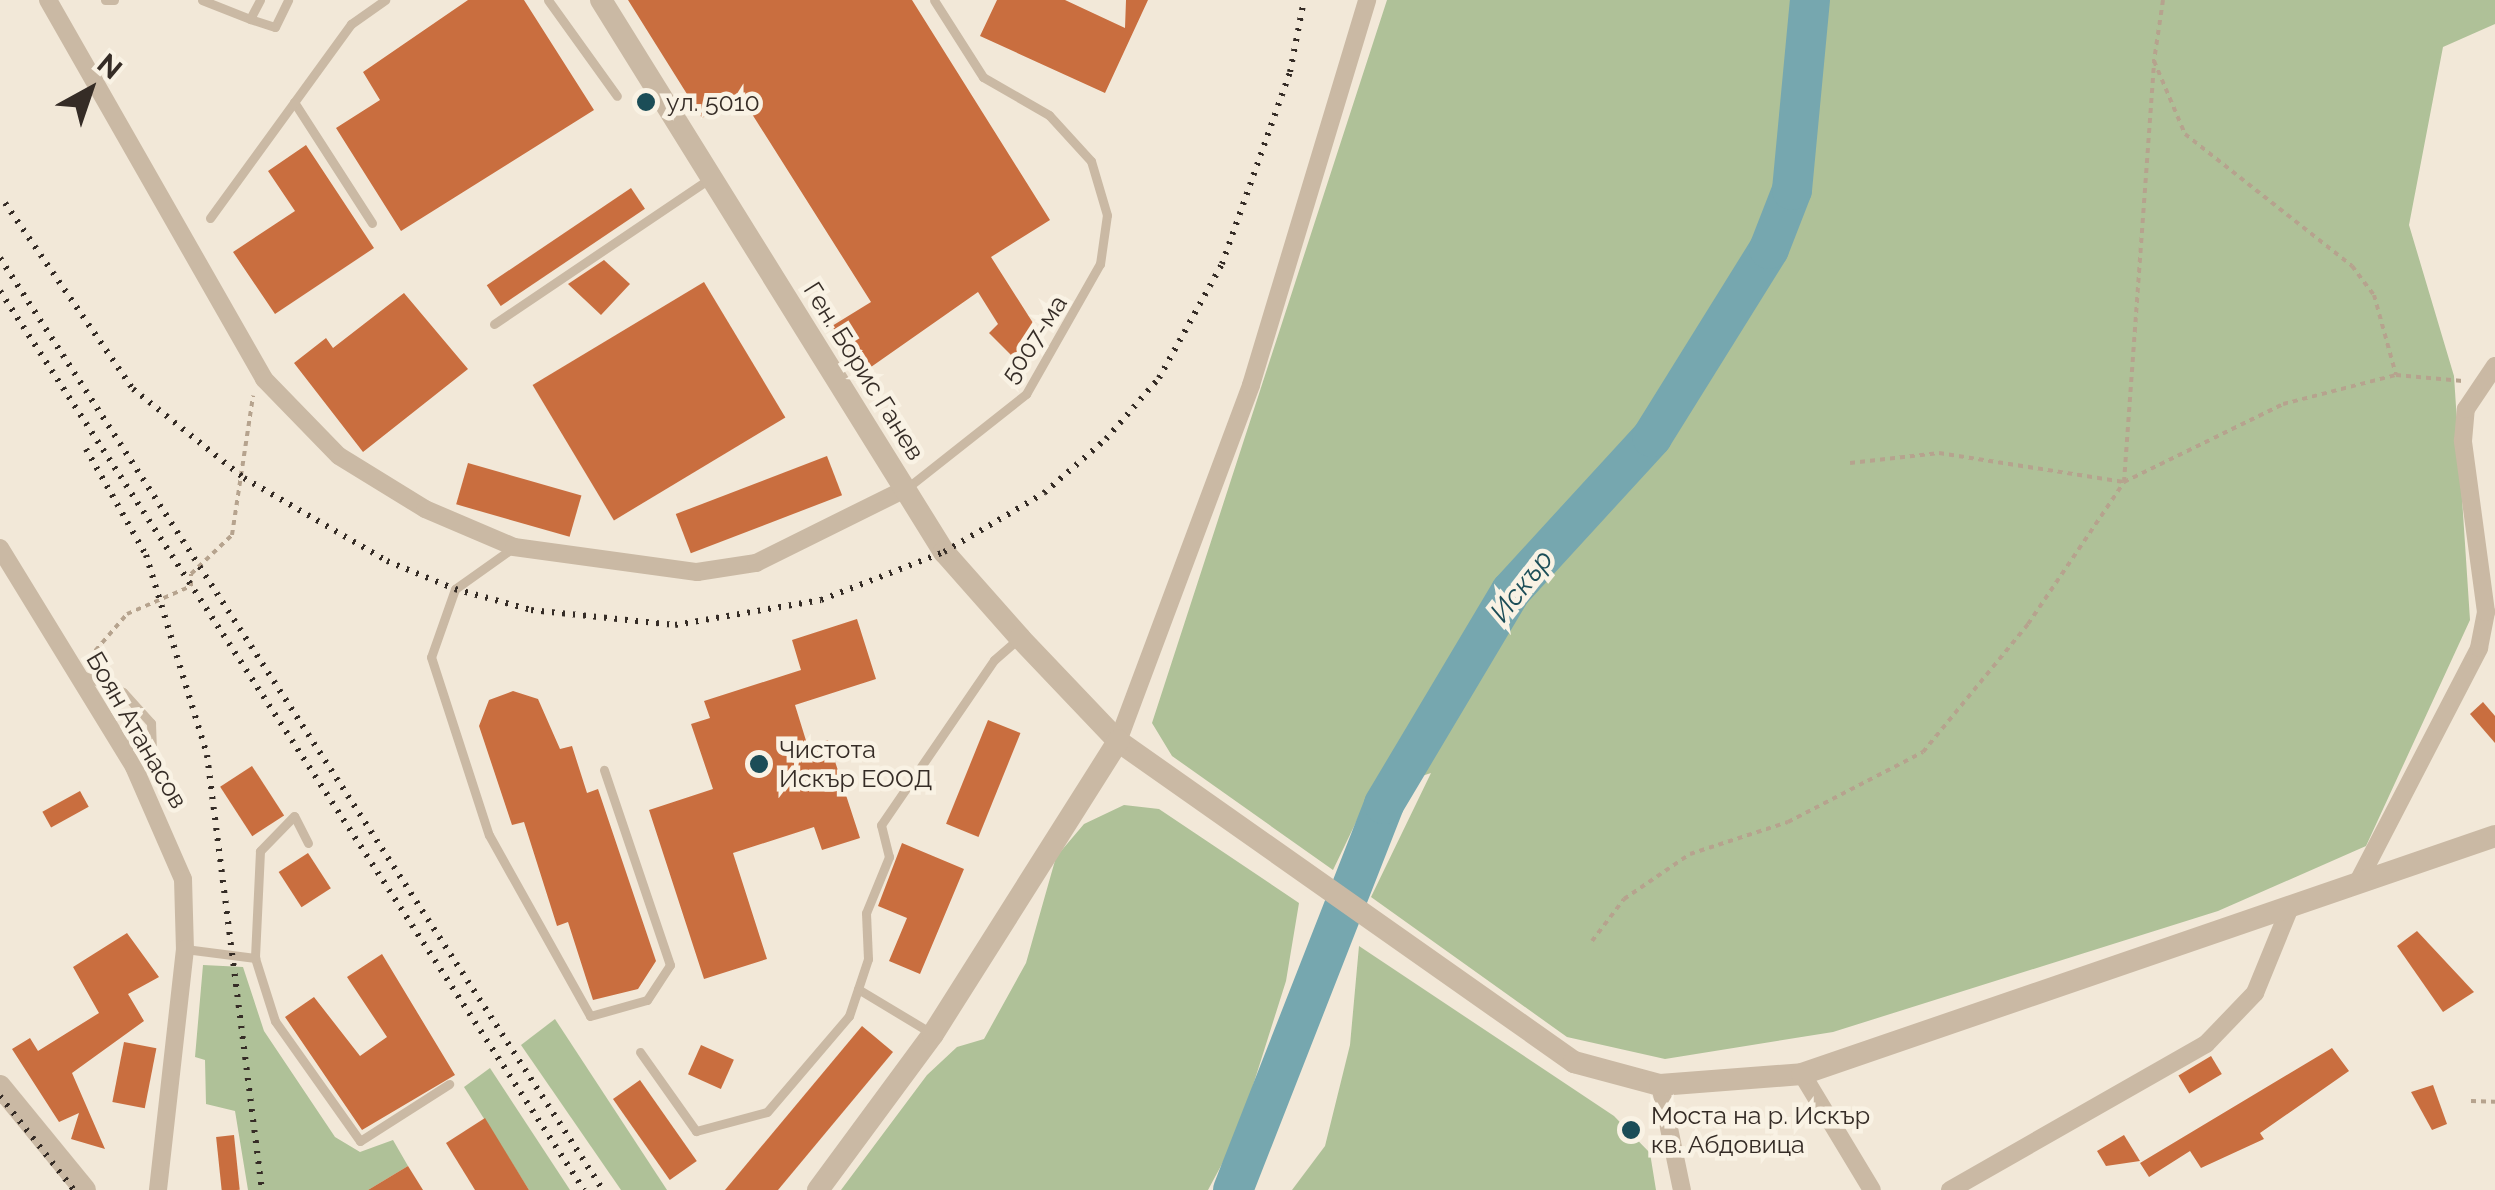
<!DOCTYPE html>
<html>
<head>
<meta charset="utf-8">
<style>
	body { margin:0 }
	#map { position:relative; width:2495px; height:1190px; overflow:hidden; background:#f2e8d8; font-family:Raleway,sans-serif }
	div>[style] { position:absolute }
	[style*='--x'] { left:calc(var(--x)*1px); top:calc(var(--y)*1px); width:calc(var(--w)*1px); rotate:calc(var(--a)*1deg) }
	.green>* { inset:0; background:#afc198 }
	.river>* { height:40px; margin:-20px; padding:0 20px; transform-origin:20px; border-radius:20px; background:#76a7af }
	.building>* { inset:0; background:#c96e3f; transform-origin:0 0 }
	.path>* { height:4px; margin-top:-2px; transform-origin:0; background:repeating-linear-gradient(90deg,#b6a38e 0 5px,transparent 0 10px) }
	.service>* { height:9px; margin:-4.5px; padding:0 4.5px; transform-origin:4.5px; border-radius:4.5px; background:#cab9a4 }
	.minor>* { height:18px; margin:-9px; padding:0 9px; transform-origin:9px; border-radius:9px; background:#cab9a4 }
	.tertiary>* { height:22px; margin:-11px; padding:0 11px; transform-origin:11px; border-radius:11px; background:#cab9a4 }
	.rail>* { height:6px; margin-top:-3px; transform-origin:0; background:repeating-linear-gradient(90deg,#352c26 0 2.5px,transparent 0 10.5px) }
	.dots>* { width:28px; height:28px; translate:-50% -50%; box-sizing:border-box; border:5px solid #f9f2e4; border-radius:50% }
	span { translate:-50% -50%; white-space:nowrap; text-align:center; line-height:1.15; -webkit-text-stroke:9px #f9f2e4; paint-order:stroke }
	.poi-label { font-size:25px; color:#352c26 }
	.left { translate:0 -50%; text-align:left }
	.street-label { font-size:25px; color:#352c26 }
	.water-label { font-size:28px; color:#1b4d57; font-style:italic }
	.north { position:absolute; left:40px; top:40px; width:100px; height:100px; -webkit-text-stroke:8px #f9f2e4; paint-order:stroke; rotate:40deg; font-size:28px; font-weight:700; line-height:40px; text-align:center; color:#352c26 }
	.north::after { content:''; display:block; margin:auto; width:35px; height:45px; background:#352c26; clip-path:polygon(50% 0,100% 100%,50% 72%,0 100%) }
</style>
</head>
<body>
<div id="map">
	<div class="green">
		<i style="clip-path:polygon(1387px 0,2495px 0,2495px 24px,2443px 47px,2409px 225px,2454px 376px,2470px 620px,2366px 846px,2218px 911px,1833px 1032px,1665px 1059px,1567px 1037px,1371px 897px,1431px 773px,1370px 793px,1333px 870px,1172px 756px,1152px 723px)"></i>
		<i style="clip-path:polygon(1124px 805px,1159px 809px,1299px 903px,1286px 981px,1237px 1136px,1208px 1190px,841px 1190px,927px 1075px,957px 1047px,984px 1039px,1026px 963px,1056px 857px,1084px 824px)"></i>
		<i style="clip-path:polygon(1359px 946px,1614px 1116px,1650px 1153px,1656px 1190px,1292px 1190px,1325px 1146px,1350px 1045px)"></i>
		<i style="clip-path:polygon(203px 965px,243px 967px,264px 1031px,335px 1137px,360px 1152px,393px 1140px,408px 1166px,368px 1190px,248px 1190px,235px 1111px,206px 1104px,205px 1060px,195px 1057px)"></i>
		<i style="clip-path:polygon(555px 1019px,667px 1190px,621px 1190px,521px 1045px)"></i>
		<i style="clip-path:polygon(490px 1068px,570px 1190px,529px 1190px,464px 1087px)"></i>
	</div>
	<div class="river">
		<i style="--x:1233;--y:1190;--w:414;--a:-68.6"></i>
		<i style="--x:1384;--y:804;--w:248;--a:-59.2"></i>
		<i style="--x:1511;--y:591;--w:209;--a:-47.5"></i>
		<i style="--x:1652;--y:437;--w:221;--a:-58.1"></i>
		<i style="--x:1769;--y:249;--w:63;--a:-68.7"></i>
		<i style="--x:1792;--y:190;--w:191;--a:-84.6"></i>
	</div>
	<div class="building">
		<i style="clip-path:polygon(468px 0,524px 0,594px 110px,401px 231px,336px 128px,380px 100px,363px 72px)"></i>
		<i style="clip-path:polygon(628px 0,912px 0,1050px 220px,991px 257px,1040px 334px,1015px 359px,989px 333px,998px 324px,978px 292px,861px 374px,832px 326px,871px 302px,740px 95px,702px 118px)"></i>
		<i style="clip-path:polygon(997px 0,1065px 0,1125px 28px,1126px 0,1148px 0,1105px 93px,980px 36px)"></i>
		<i style="clip-path:polygon(306px 145px,374px 248px,275px 314px,233px 252px,295px 211px,268px 171px)"></i>
		<i style="left:631px;top:188px;width:25px;height:174px;rotate:56deg"></i>
		<i style="clip-path:polygon(604px 260px,630px 284px,601px 315px,568px 284px)"></i>
		<i style="left:704px;top:282px;width:158px;height:200px;rotate:59deg"></i>
		<i style="clip-path:polygon(404px 293px,468px 369px,363px 452px,294px 363px,326px 338px,333px 348px)"></i>
		<i style="left:827px;top:456px;width:42px;height:162px;rotate:69deg"></i>
		<i style="left:468px;top:463px;width:118px;height:43px;rotate:16deg"></i>
		<i style="clip-path:polygon(857px 619px,876px 679px,795px 705px,808px 747px,828px 740px,860px 838px,822px 850px,814px 827px,733px 853px,767px 959px,704px 979px,649px 810px,713px 789px,691px 724px,710px 718px,704px 701px,801px 670px,792px 640px)"></i>
		<i style="clip-path:polygon(513px 691px,538px 699px,560px 749px,572px 746px,587px 793px,598px 789px,656px 961px,638px 989px,593px 1000px,568px 922px,557px 926px,524px 822px,512px 825px,479px 726px,489px 700px)"></i>
		<i style="clip-path:polygon(2483px 702px,2495px 716px,2495px 743px,2470px 714px)"></i>
		<i style="left:988px;top:720px;width:35px;height:112px;rotate:22deg"></i>
		<i style="left:252px;top:766px;width:59px;height:38px;rotate:57deg"></i>
		<i style="left:80px;top:791px;width:18px;height:43px;rotate:61deg"></i>
		<i style="clip-path:polygon(902px 843px,964px 869px,920px 974px,889px 961px,907px 918px,878px 906px)"></i>
		<i style="left:308px;top:853px;width:42px;height:35px;rotate:57deg"></i>
		<i style="clip-path:polygon(2417px 931px,2474px 992px,2443px 1012px,2397px 946px)"></i>
		<i style="clip-path:polygon(127px 933px,159px 977px,128px 994px,144px 1021px,72px 1073px,105px 1149px,71px 1139px,79px 1113px,59px 1122px,12px 1049px,30px 1038px,38px 1051px,99px 1013px,73px 967px)"></i>
		<i style="clip-path:polygon(382px 954px,455px 1075px,362px 1130px,285px 1017px,314px 997px,360px 1056px,387px 1037px,347px 977px)"></i>
		<i style="clip-path:polygon(862px 1026px,893px 1052px,778px 1190px,725px 1190px)"></i>
		<i style="left:124px;top:1042px;width:33px;height:61px;rotate:11deg"></i>
		<i style="left:701px;top:1045px;width:36px;height:32px;rotate:24deg"></i>
		<i style="clip-path:polygon(2332px 1048px,2349px 1071px,2260px 1133px,2264px 1139px,2201px 1168px,2190px 1151px,2149px 1177px,2140px 1163px)"></i>
		<i style="left:2211px;top:1056px;width:21px;height:38px;rotate:59deg"></i>
		<i style="left:640px;top:1080px;width:99px;height:33px;rotate:55deg"></i>
		<i style="clip-path:polygon(2433px 1085px,2447px 1124px,2432px 1130px,2411px 1092px)"></i>
		<i style="clip-path:polygon(485px 1118px,529px 1190px,475px 1190px,446px 1143px)"></i>
		<i style="left:234px;top:1135px;width:55px;height:18px;rotate:84deg"></i>
		<i style="clip-path:polygon(2124px 1135px,2140px 1161px,2106px 1166px,2097px 1151px)"></i>
		<i style="clip-path:polygon(408px 1166px,423px 1190px,368px 1190px)"></i>
	</div>
	<div class="path">
		<i style="--x:2163;--y:0;--w:62;--a:98.4"></i>
		<i style="--x:2154;--y:61;--w:79;--a:67"></i>
		<i style="--x:2185;--y:134;--w:213;--a:38.3"></i>
		<i style="--x:2352;--y:266;--w:36;--a:53"></i>
		<i style="--x:2374;--y:295;--w:83;--a:74.6"></i>
		<i style="--x:1850;--y:463;--w:90;--a:-6.4"></i>
		<i style="--x:1939;--y:453;--w:187;--a:8.9"></i>
		<i style="--x:2124;--y:482;--w:422;--a:-85.9"></i>
		<i style="--x:89;--y:658;--w:58;--a:-49.2"></i>
		<i style="--x:127;--y:614;--w:70;--a:-23.6"></i>
		<i style="--x:191;--y:586;--w:12;--a:-90"></i>
		<i style="--x:191;--y:574;--w:57;--a:-43.6"></i>
		<i style="--x:232;--y:535;--w:141;--a:-81.4"></i>
		<i style="--x:1592;--y:941;--w:53;--a:-52.7"></i>
		<i style="--x:1624;--y:899;--w:80;--a:-34.3"></i>
		<i style="--x:1690;--y:854;--w:103;--a:-18.1"></i>
		<i style="--x:1788;--y:822;--w:152;--a:-27.4"></i>
		<i style="--x:1923;--y:752;--w:166;--a:-50.6"></i>
		<i style="--x:2028;--y:624;--w:171;--a:-55.9"></i>
		<i style="--x:2124;--y:482;--w:177;--a:-26.1"></i>
		<i style="--x:2283;--y:404;--w:117;--a:-14.4"></i>
		<i style="--x:2396;--y:375;--w:67;--a:5.1"></i>
		<i style="--x:2471;--y:1101;--w:24;--a:2"></i>
	</div>
	<div class="service">
		<i style="--x:105;--y:0;--w:9;--a:0"></i>
		<i style="--x:202;--y:0;--w:52;--a:21.6"></i>
		<i style="--x:260;--y:0;--w:21;--a:118"></i>
		<i style="--x:250;--y:19;--w:26;--a:18"></i>
		<i style="--x:275;--y:27;--w:30;--a:-64"></i>
		<i style="--x:548;--y:0;--w:118;--a:54.3"></i>
		<i style="--x:294;--y:102;--w:144;--a:57.2"></i>
		<i style="--x:210;--y:218;--w:240;--a:-54"></i>
		<i style="--x:351;--y:24;--w:42;--a:-35.2"></i>
		<i style="--x:494;--y:324;--w:259;--a:-34"></i>
		<i style="--x:907;--y:488;--w:152;--a:-38.3"></i>
		<i style="--x:1026;--y:394;--w:150;--a:-60.4"></i>
		<i style="--x:1100;--y:264;--w:49;--a:-81.9"></i>
		<i style="--x:1107;--y:215;--w:56;--a:-106.5"></i>
		<i style="--x:1091;--y:161;--w:62;--a:-132.4"></i>
		<i style="--x:1049;--y:115;--w:76;--a:-150.1"></i>
		<i style="--x:983;--y:77;--w:91;--a:-122.5"></i>
		<i style="--x:514;--y:547;--w:72;--a:144.6"></i>
		<i style="--x:455;--y:589;--w:72;--a:109.4"></i>
		<i style="--x:431;--y:657;--w:187;--a:72"></i>
		<i style="--x:489;--y:835;--w:207;--a:60.8"></i>
		<i style="--x:590;--y:1016;--w:59;--a:-15.7"></i>
		<i style="--x:647;--y:1000;--w:42;--a:-56.7"></i>
		<i style="--x:670;--y:965;--w:206;--a:-108.7"></i>
		<i style="--x:82;--y:675;--w:44;--a:22.5"></i>
		<i style="--x:123;--y:692;--w:42;--a:47.9"></i>
		<i style="--x:151;--y:723;--w:24;--a:88"></i>
		<i style="--x:152;--y:747;--w:27;--a:132"></i>
		<i style="--x:308;--y:843;--w:30;--a:-117"></i>
		<i style="--x:294;--y:816;--w:49;--a:134.2"></i>
		<i style="--x:260;--y:851;--w:107;--a:92.7"></i>
		<i style="--x:255;--y:958;--w:66;--a:72.4"></i>
		<i style="--x:275;--y:1021;--w:147;--a:54.7"></i>
		<i style="--x:360;--y:1141;--w:106;--a:-32.6"></i>
		<i style="--x:185;--y:949;--w:71;--a:7.3"></i>
		<i style="--x:858;--y:989;--w:87;--a:31"></i>
		<i style="--x:640;--y:1052;--w:97;--a:54.7"></i>
		<i style="--x:696;--y:1131;--w:73;--a:-15"></i>
		<i style="--x:767;--y:1112;--w:126;--a:-49.5"></i>
		<i style="--x:849;--y:1016;--w:60;--a:-71.6"></i>
		<i style="--x:868;--y:959;--w:46;--a:-92.5"></i>
		<i style="--x:866;--y:913;--w:61;--a:-67.7"></i>
		<i style="--x:889;--y:857;--w:33;--a:-104"></i>
		<i style="--x:881;--y:825;--w:200;--a:-55.6"></i>
		<i style="--x:994;--y:660;--w:32;--a:-41"></i>
	</div>
	<div class="minor">
		<i style="--x:48;--y:0;--w:436;--a:60.3"></i>
		<i style="--x:264;--y:379;--w:107;--a:45.8"></i>
		<i style="--x:339;--y:456;--w:101;--a:31.6"></i>
		<i style="--x:425;--y:509;--w:97;--a:23.1"></i>
		<i style="--x:514;--y:547;--w:185;--a:7.8"></i>
		<i style="--x:697;--y:572;--w:60;--a:-8.7"></i>
		<i style="--x:756;--y:563;--w:166;--a:-26.4"></i>
		<i style="--x:0;--y:548;--w:257;--a:58.5"></i>
		<i style="--x:134;--y:767;--w:122;--a:66.4"></i>
		<i style="--x:183;--y:879;--w:70;--a:88.4"></i>
		<i style="--x:185;--y:949;--w:243;--a:96.4"></i>
		<i style="--x:1118;--y:741;--w:380;--a:-69.5"></i>
		<i style="--x:1251;--y:385;--w:402;--a:-73.2"></i>
		<i style="--x:2360;--y:878;--w:259;--a:-62.6"></i>
		<i style="--x:2479;--y:648;--w:37;--a:-79"></i>
		<i style="--x:2486;--y:612;--w:173;--a:-97.7"></i>
		<i style="--x:2463;--y:441;--w:32;--a:-85"></i>
		<i style="--x:2466;--y:409;--w:52;--a:-56"></i>
		<i style="--x:1802;--y:1074;--w:135;--a:58.9"></i>
		<i style="--x:1660;--y:1085;--w:107;--a:78.2"></i>
		<i style="--x:1950;--y:1190;--w:295;--a:-29.7"></i>
		<i style="--x:2206;--y:1044;--w:71;--a:-46.1"></i>
		<i style="--x:2255;--y:993;--w:95;--a:-67.8"></i>
	</div>
	<div class="tertiary">
		<i style="--x:601;--y:0;--w:650;--a:58.14"></i>
		<i style="--x:944;--y:552;--w:115;--a:48.5"></i>
		<i style="--x:1020;--y:638;--w:142;--a:46.4"></i>
		<i style="--x:1118;--y:741;--w:558;--a:35.14"></i>
		<i style="--x:1574;--y:1062;--w:89;--a:15"></i>
		<i style="--x:1660;--y:1085;--w:142;--a:-4.4"></i>
		<i style="--x:1802;--y:1074;--w:733;--a:-18.95"></i>
		<i style="--x:0;--y:1086;--w:134;--a:50.7"></i>
		<i style="--x:818;--y:1190;--w:194;--a:-53.6"></i>
		<i style="--x:933;--y:1034;--w:347;--a:-57.7"></i>
	</div>
	<div class="rail">
		<i style="--x:5;--y:203;--w:226;--a:55.5"></i>
		<i style="--x:133;--y:389;--w:142;--a:38.7"></i>
		<i style="--x:244;--y:478;--w:165;--a:30.1"></i>
		<i style="--x:387;--y:561;--w:74;--a:22.4"></i>
		<i style="--x:455;--y:589;--w:79;--a:15.4"></i>
		<i style="--x:531;--y:610;--w:145;--a:5.9"></i>
		<i style="--x:675;--y:625;--w:148;--a:-9.7"></i>
		<i style="--x:821;--y:600;--w:132;--a:-21.3"></i>
		<i style="--x:944;--y:552;--w:116;--a:-30.5"></i>
		<i style="--x:1044;--y:493;--w:82;--a:-41.1"></i>
		<i style="--x:1106;--y:439;--w:81;--a:-49"></i>
		<i style="--x:1159;--y:378;--w:130;--a:-61.1"></i>
		<i style="--x:1222;--y:264;--w:204;--a:-70.5"></i>
		<i style="--x:1290;--y:72;--w:73;--a:-79"></i>
		<i style="--x:0;--y:258;--w:1110;--a:57.1"></i>
		<i style="--x:0;--y:291;--w:1072;--a:56.99"></i>
		<i style="--x:86;--y:449;--w:122;--a:60.5"></i>
		<i style="--x:146;--y:555;--w:209;--a:73"></i>
		<i style="--x:207;--y:755;--w:438;--a:82.8"></i>
		<i style="--x:0;--y:1096;--w:120;--a:51.8"></i>
	</div>
	<div class="dots">
		<i style="left:646px;top:102px;background:#1b4d57"></i>
		<i style="left:759px;top:764px;background:#1b4d57"></i>
		<i style="left:1631px;top:1130px;background:#1b4d57"></i>
	</div>
	<div class="poi-label">
		<span class="left" style="left:666px;top:102px">ул. 5010</span>
		<span class="left" style="left:779px;top:764px">Чистота<br>Искър ЕООД</span>
		<span class="left" style="left:1651px;top:1130px">Моста на р. Искър<br>кв. Абдовица</span>
	</div>
	<div class="street-label">
		<span style="left:1034px;top:339px;rotate:-57deg">5007-ма</span>
		<span style="left:864px;top:371px;rotate:58deg">Ген. Борис Ганев</span>
		<span style="left:137px;top:730px;rotate:60deg">Боян Атанасов</span>
	</div>
	<div class="water-label">
		<span style="left:1522px;top:586px;rotate:-52deg">Искър</span>
	</div>
	<div class="north">N</div>
</div>
</body>
</html>
